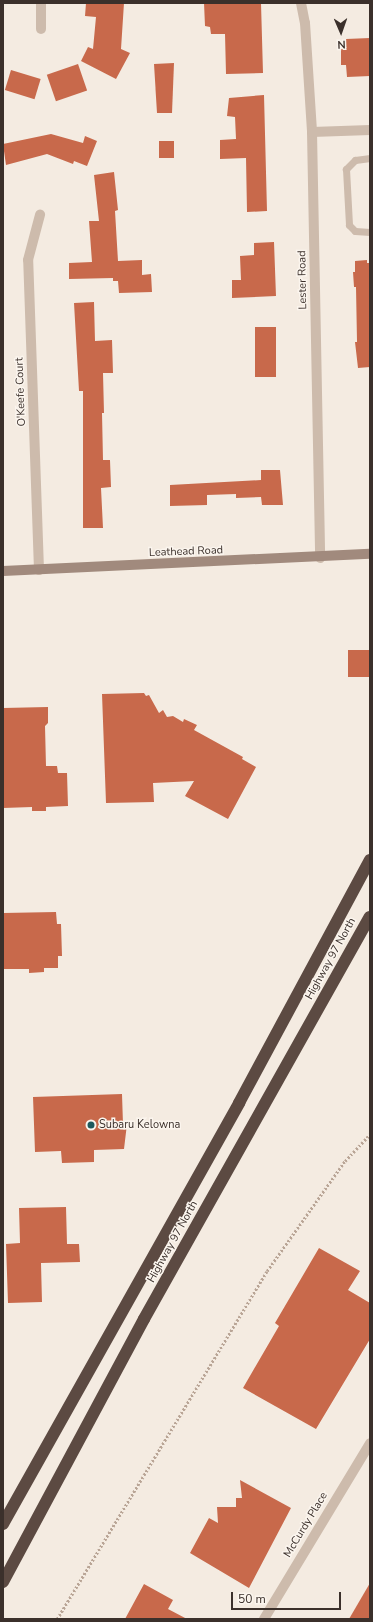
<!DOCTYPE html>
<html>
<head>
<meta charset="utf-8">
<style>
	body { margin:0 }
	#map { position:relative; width:373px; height:1622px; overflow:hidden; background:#f4ebe1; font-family:"Nunito Sans",sans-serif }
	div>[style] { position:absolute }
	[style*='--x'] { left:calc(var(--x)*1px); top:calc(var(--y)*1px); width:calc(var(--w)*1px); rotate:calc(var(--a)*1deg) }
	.building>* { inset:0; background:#c8694b; transform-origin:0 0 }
	.path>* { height:2.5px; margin-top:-1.25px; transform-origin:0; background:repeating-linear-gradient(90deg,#b9a596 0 2px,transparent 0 4px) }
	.lane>* { height:7px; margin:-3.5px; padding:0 3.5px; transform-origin:3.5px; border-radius:3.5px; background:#cdbbac }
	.street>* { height:10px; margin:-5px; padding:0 5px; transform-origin:5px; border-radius:5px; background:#cdbbac }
	.secondary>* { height:10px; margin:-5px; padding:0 5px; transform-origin:5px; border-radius:5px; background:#a18a7d }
	.highway>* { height:12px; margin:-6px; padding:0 6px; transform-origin:6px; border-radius:6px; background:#5c4a42 }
	.dots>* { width:11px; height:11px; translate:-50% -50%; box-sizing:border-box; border:2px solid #fbf5ee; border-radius:50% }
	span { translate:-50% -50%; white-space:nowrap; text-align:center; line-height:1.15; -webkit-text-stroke:3px #fbf5ee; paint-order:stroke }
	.street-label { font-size:11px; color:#3b302b }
	.poi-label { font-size:11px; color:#3b302b }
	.left { translate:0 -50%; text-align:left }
	.frame { position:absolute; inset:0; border:4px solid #3b302b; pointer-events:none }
	.north { position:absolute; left:321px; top:12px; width:40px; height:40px; -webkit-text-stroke:3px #fbf5ee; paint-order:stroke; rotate:178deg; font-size:11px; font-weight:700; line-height:16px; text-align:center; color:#3b302b }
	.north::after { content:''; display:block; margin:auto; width:14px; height:18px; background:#3b302b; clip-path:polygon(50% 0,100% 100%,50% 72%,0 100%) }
	.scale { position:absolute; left:231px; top:1592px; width:110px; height:18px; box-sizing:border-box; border:2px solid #3b302b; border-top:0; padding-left:5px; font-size:12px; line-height:14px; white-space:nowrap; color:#3b302b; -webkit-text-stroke:3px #fbf5ee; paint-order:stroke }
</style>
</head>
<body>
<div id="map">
	<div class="building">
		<i style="clip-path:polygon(86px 3px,124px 3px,121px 49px,130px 53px,116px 79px,81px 61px,88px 47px,93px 49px,96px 17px,85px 16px)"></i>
		<i style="clip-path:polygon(204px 3px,261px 3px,263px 73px,226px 74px,225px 34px,211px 34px,210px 27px,205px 26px)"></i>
		<i style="clip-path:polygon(370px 38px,370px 76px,347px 77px,346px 65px,341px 65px,341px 49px,346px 49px,346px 39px)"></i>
		<i style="clip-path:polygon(174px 63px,172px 113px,157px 113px,154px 64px)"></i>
		<i style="left:78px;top:64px;width:28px;height:33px;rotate:71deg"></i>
		<i style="left:11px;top:70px;width:31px;height:21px;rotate:17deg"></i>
		<i style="clip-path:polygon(264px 95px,267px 211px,247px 212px,246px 158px,220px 159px,220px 140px,236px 139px,235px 117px,227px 116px,229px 98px)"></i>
		<i style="clip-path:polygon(51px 134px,83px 143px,85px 136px,97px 141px,87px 166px,74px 161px,73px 164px,47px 154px,6px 165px,3px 144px)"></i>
		<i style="left:174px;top:141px;width:17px;height:15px;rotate:90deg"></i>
		<i style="clip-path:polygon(114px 172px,118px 210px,115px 211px,118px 261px,142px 260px,142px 275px,151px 274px,152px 292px,119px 293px,118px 281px,113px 281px,113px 278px,69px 279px,69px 263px,92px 262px,89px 221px,99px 221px,94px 175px)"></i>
		<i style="clip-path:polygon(274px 242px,276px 296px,232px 298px,232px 280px,241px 280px,240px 256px,254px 255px,254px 243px)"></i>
		<i style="clip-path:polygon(367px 260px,367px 263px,370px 263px,370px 367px,358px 368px,355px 342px,357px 342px,356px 287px,354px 287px,353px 272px,355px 272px,355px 261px)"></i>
		<i style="clip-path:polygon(94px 302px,95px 341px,112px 340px,113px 373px,103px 373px,104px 413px,102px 413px,103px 460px,110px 460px,111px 487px,101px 488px,103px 528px,83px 528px,83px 391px,79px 391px,74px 303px)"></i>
		<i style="left:255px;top:327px;width:21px;height:50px"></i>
		<i style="clip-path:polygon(261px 470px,280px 470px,283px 505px,262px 505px,261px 497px,236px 498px,236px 494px,207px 495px,207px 505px,170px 506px,170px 485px,261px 480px)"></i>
		<i style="left:370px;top:650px;width:27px;height:22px;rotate:90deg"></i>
		<i style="clip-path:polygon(144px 693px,146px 696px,149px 695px,159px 713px,163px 710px,167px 717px,173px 716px,183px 722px,184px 719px,197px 725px,194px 730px,243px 757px,242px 759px,256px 767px,228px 819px,185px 796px,194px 781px,153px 783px,154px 802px,106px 803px,102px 694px)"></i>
		<i style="clip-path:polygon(48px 707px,48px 723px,45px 726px,46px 766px,57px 766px,58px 773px,67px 773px,68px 806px,46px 807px,46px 811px,32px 811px,32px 807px,3px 808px,3px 708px)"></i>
		<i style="clip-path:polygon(56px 912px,57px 924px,61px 924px,62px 956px,58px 956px,58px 968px,44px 968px,44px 972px,29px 973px,29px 969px,3px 969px,3px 913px)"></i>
		<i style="clip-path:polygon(122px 1094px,123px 1124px,127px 1124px,124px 1149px,94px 1150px,94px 1162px,62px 1163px,61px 1151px,35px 1152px,33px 1097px)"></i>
		<i style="clip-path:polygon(66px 1207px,67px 1244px,79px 1244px,80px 1262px,41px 1263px,42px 1302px,8px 1303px,6px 1244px,20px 1243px,19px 1208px)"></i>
		<i style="clip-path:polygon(319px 1248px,360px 1271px,348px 1290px,370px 1303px,370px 1339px,316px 1429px,243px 1388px,279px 1326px,275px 1323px)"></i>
		<i style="clip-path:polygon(240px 1480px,291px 1508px,249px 1588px,190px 1553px,209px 1518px,218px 1523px,217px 1507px,236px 1507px,236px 1498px,242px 1498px)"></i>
		<i style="clip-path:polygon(370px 1583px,370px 1619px,349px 1619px)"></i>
		<i style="clip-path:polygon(144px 1584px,173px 1600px,168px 1609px,187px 1619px,125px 1619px)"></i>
	</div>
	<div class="path">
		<i style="--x:57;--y:1619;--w:406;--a:-58.9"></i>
		<i style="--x:267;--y:1271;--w:135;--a:-54.7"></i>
		<i style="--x:345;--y:1161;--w:37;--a:-47"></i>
	</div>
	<div class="lane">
		<i style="--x:370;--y:158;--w:15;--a:172"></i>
		<i style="--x:355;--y:160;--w:13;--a:135"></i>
		<i style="--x:346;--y:169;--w:56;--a:86.9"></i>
		<i style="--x:349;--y:225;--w:8;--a:45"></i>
		<i style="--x:355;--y:231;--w:15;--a:4"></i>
	</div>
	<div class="street">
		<i style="--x:41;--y:3;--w:26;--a:90"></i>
		<i style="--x:301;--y:3;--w:20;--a:79"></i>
		<i style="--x:305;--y:23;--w:109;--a:86.3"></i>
		<i style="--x:312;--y:132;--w:426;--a:88.9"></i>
		<i style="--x:312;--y:132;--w:58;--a:-2"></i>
		<i style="--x:39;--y:570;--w:310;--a:-92"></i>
		<i style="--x:28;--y:260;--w:47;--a:-75.1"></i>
		<i style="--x:264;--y:1619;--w:205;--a:-58.9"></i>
	</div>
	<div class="secondary">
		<i style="--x:3;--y:571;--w:367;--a:-2.7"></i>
	</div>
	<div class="highway">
		<i style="--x:3;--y:1524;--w:483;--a:-60.7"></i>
		<i style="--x:239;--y:1103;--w:276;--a:-61.7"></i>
		<i style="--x:3;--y:1582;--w:298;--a:-61.8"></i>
		<i style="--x:144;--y:1319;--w:461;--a:-60.7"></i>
	</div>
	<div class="dots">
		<i style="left:91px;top:1125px;background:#1f5a5e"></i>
	</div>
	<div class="street-label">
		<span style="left:303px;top:280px;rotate:-91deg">Lester Road</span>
		<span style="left:21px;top:392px;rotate:-92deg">O'Keefe Court</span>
		<span style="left:186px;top:552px;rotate:-2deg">Leathead Road</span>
		<span style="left:331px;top:959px;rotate:-61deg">Highway 97 North</span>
		<span style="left:173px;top:1242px;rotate:-61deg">Highway 97 North</span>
		<span style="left:306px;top:1525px;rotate:-59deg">McCurdy Place</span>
	</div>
	<div class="poi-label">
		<span class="left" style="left:99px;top:1125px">Subaru Kelowna</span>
	</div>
	<div class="frame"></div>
	<div class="north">N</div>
	<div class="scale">50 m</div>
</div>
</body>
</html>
